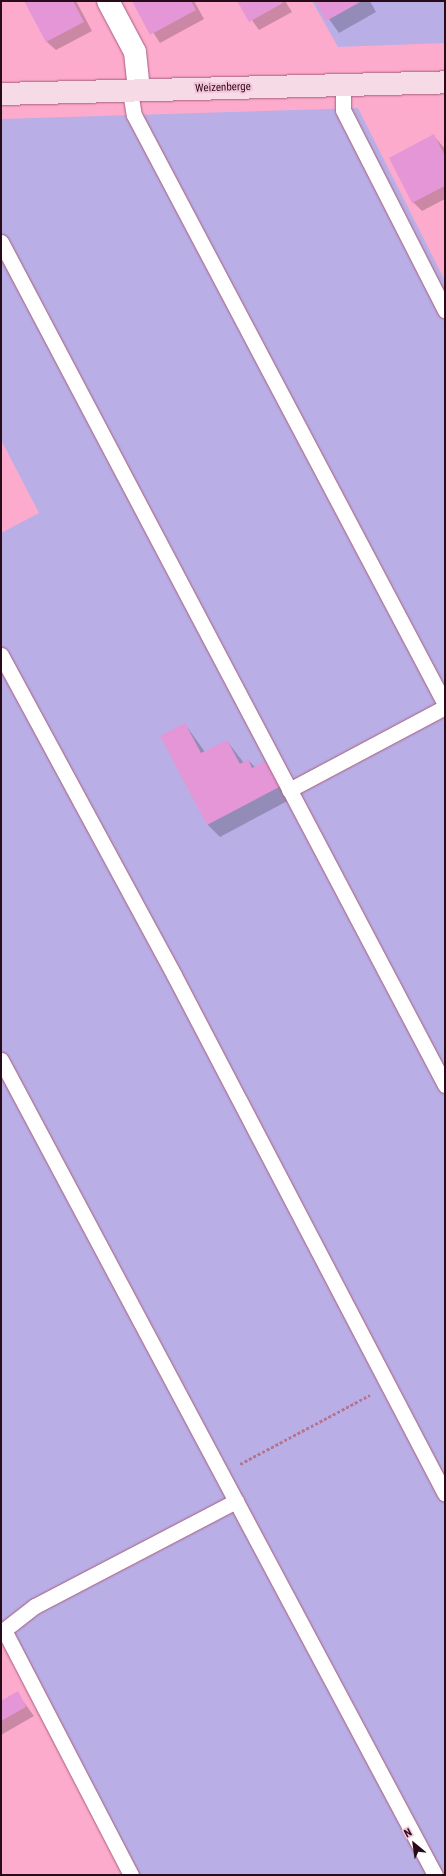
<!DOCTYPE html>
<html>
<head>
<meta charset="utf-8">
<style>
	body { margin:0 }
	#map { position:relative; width:446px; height:1876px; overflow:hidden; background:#fdabcd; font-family:"Roboto Condensed",sans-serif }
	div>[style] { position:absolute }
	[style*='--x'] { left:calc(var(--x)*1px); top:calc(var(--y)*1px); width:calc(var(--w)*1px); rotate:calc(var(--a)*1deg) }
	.green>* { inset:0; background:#b9afe6 }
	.shadow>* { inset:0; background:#0003 }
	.building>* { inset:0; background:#e496d6 }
	.path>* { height:2.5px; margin-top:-1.25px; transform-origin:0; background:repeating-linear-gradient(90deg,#b57590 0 3px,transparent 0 5px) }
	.roads { filter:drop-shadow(0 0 1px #a95f7f) drop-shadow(0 0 1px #a95f7f) }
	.lane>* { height:15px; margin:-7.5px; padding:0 7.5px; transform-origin:7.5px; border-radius:7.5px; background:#fff }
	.street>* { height:22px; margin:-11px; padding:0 11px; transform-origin:11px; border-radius:11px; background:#fff }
	.secondary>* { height:22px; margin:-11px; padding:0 11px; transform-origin:11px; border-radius:11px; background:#f6dae6 }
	span { translate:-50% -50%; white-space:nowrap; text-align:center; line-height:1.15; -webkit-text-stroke:4px #f6c4d8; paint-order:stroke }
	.street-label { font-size:11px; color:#280b19 }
	.frame { position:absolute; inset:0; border:2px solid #280b19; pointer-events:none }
	.north { position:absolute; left:394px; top:1824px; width:40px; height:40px; -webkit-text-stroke:3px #f6c4d8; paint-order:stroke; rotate:331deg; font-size:11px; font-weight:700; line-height:16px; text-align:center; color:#280b19 }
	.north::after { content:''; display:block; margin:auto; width:14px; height:18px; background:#280b19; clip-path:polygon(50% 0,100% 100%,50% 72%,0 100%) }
</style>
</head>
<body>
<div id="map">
	<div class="green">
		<i style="clip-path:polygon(312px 1px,445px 1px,445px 43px,338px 47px)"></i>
		<i style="clip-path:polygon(358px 108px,445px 281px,445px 1875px,125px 1875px,1px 1638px,1px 533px,39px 513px,1px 440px,1px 119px)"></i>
	</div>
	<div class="shadow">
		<i style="clip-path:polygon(26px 1px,76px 1px,92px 31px,56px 50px,47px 42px)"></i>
		<i style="clip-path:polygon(133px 1px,194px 1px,204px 19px,160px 43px)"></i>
		<i style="clip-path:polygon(238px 1px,285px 1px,292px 12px,259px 30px)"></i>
		<i style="clip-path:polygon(316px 1px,370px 1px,376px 12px,339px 33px)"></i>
		<i style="clip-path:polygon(434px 136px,445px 149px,445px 199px,422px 211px,413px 202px)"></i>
		<i style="clip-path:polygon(185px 724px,205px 752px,227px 741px,244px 763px,248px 760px,255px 767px,268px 761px,293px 798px,220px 837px,208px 825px,161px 736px)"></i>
		<i style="clip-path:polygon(17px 1693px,34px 1716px,1px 1735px,1px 1702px)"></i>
	</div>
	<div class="building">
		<i style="clip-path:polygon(24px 1px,73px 1px,84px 22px,46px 42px)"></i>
		<i style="clip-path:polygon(132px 1px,191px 1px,196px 10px,150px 35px)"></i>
		<i style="clip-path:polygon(237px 1px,282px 1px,283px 3px,249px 22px)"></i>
		<i style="clip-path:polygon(315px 1px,362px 1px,326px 21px)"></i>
		<i style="clip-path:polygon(434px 134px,445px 156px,445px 186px,412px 203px,389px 158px)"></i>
		<i style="clip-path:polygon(185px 723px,201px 753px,227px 740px,240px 764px,248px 759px,252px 768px,268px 760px,281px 786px,207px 825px,160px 736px)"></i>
		<i style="clip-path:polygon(18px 1691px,26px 1707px,1px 1721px,1px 1701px)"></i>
	</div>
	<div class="path">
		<i style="--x:240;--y:1464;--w:147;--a:-28"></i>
	</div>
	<div class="roads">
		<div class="lane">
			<i style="--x:343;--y:85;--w:25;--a:90"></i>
			<i style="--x:343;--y:110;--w:225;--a:63"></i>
			<i style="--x:130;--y:91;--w:24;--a:81"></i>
			<i style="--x:134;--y:115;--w:666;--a:62.17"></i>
			<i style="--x:1;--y:242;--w:953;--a:62.22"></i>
			<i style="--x:1;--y:655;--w:364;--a:61.6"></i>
			<i style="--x:174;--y:975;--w:585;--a:62.43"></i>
			<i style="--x:289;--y:790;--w:177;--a:-28"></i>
			<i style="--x:1;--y:1060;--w:923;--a:61.96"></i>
			<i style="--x:131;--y:1875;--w:276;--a:-117.4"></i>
			<i style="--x:4;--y:1630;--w:39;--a:-38"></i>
			<i style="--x:35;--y:1606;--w:227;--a:-27.6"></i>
		</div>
		<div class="street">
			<i style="--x:108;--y:1;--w:58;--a:62.1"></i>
			<i style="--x:135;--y:52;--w:38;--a:84"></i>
		</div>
		<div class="secondary">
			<i style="--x:1;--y:94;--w:444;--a:-1.5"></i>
		</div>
	</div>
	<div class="street-label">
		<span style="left:223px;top:88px;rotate:-2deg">Weizenberge</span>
	</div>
	<div class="frame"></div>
	<div class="north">N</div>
</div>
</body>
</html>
